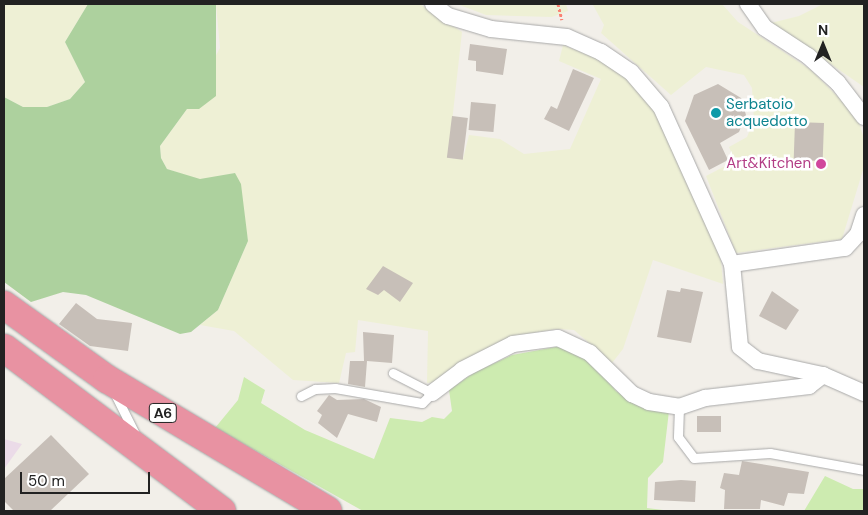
<!DOCTYPE html>
<html>
<head>
<meta charset="utf-8">
<style>
	body { margin:0 }
	#map { position:relative; width:868px; height:515px; overflow:hidden; background:#f2efe9; font-family:"DM Sans",sans-serif }
	div>[style] { position:absolute }
	[style*='--x'] { left:calc(var(--x)*1px); top:calc(var(--y)*1px); width:calc(var(--w)*1px); rotate:calc(var(--a)*1deg) }
	.industrial>* { inset:0; background:#ebdbe8 }
	.farmland>* { inset:0; background:#eef0d5 }
	.grass>* { inset:0; background:#cdebb0 }
	.forest>* { inset:0; background:#add19e }
	.building>* { inset:0; background:#c7bfb8; transform-origin:0 0 }
	.path>* { height:3px; margin-top:-1.5px; transform-origin:0; background:repeating-linear-gradient(90deg,#fa8072 0 2.5px,transparent 0 5px) }
	.roads { filter:drop-shadow(0 0 1px #a9a9a9) drop-shadow(0 0 1px #a9a9a9) }
	.lane>* { height:9px; margin:-4.5px; padding:0 4.5px; transform-origin:4.5px; border-radius:4.5px; background:#fff }
	.street>* { height:16px; margin:-8px; padding:0 8px; transform-origin:8px; border-radius:8px; background:#fff }
	.highway>* { height:28px; margin:-14px; padding:0 14px; transform-origin:14px; border-radius:14px; background:#e892a2 }
	.dots>* { width:14px; height:14px; translate:-50% -50%; box-sizing:border-box; border:2px solid #fff; border-radius:50% }
	span { translate:-50% -50%; white-space:nowrap; text-align:center; line-height:1.15; -webkit-text-stroke:5px #fff; paint-order:stroke }
	.shield-label span { padding:1px 4px; background:#fff; border:1px solid; border-radius:4px; -webkit-text-stroke-width:0 }
	.shield-label { font-size:14px; color:#222; font-weight:700 }
	.culture-label { font-size:15px; color:#0d838f }
	.left { translate:0 -50%; text-align:left }
	.hotel-label { font-size:15px; color:#b23c85 }
	.right { translate:-100% -50%; text-align:right }
	.frame { position:absolute; inset:0; border:5px solid #222; pointer-events:none }
	.north { position:absolute; left:798px; top:20px; width:50px; height:50px; -webkit-text-stroke:4px #fff; paint-order:stroke; rotate:0deg; font-size:14px; font-weight:700; line-height:20px; text-align:center; color:#222 }
	.north::after { content:''; display:block; margin:auto; width:18px; height:22px; background:#222; clip-path:polygon(50% 0,100% 100%,50% 72%,0 100%) }
	.scale { position:absolute; left:20px; top:472px; width:130px; height:22px; box-sizing:border-box; border:2px solid #222; border-top:0; padding-left:6px; font-size:15px; line-height:18px; white-space:nowrap; color:#222; -webkit-text-stroke:4px #fff; paint-order:stroke }
</style>
</head>
<body>
<div id="map">
	<div class="industrial">
		<i style="clip-path:polygon(4px 439px,22px 444px,4px 469px)"></i>
	</div>
	<div class="farmland">
		<i style="clip-path:polygon(4px 4px,88px 4px,65px 42px,85px 82px,70px 99px,47px 107px,23px 107px,4px 97px)"></i>
		<i style="clip-path:polygon(216px 4px,420px 4px,462px 32px,448px 158px,463px 159px,469px 135px,500px 139px,524px 154px,570px 149px,601px 79px,559px 61px,563px 45px,596px 58px,625px 77px,658px 114px,709px 229px,721px 261px,723px 284px,653px 260px,623px 349px,612px 363px,574px 330px,557px 329px,520px 335px,439px 382px,427px 383px,428px 331px,358px 320px,355px 352px,346px 353px,339px 383px,293px 380px,234px 331px,200px 325px,218px 310px,248px 241px,235px 173px,200px 180px,167px 169px,161px 158px,160px 146px,187px 109px,220px 48px)"></i>
		<i style="clip-path:polygon(457px 4px,566px 4px,568px 11px,552px 17px,486px 15px)"></i>
		<i style="clip-path:polygon(722px 4px,738px 22px,811px 70px,857px 116px,864px 139px,863px 170px,842px 239px,736px 253px,706px 176px,735px 161px,729px 147px,747px 137px,754px 120px,752px 88px,744px 75px,706px 67px,671px 95px,601px 33px,604px 25px,593px 5px)"></i>
		<i style="clip-path:polygon(823px 4px,864px 4px,864px 87px,771px 23px,799px 16px)"></i>
	</div>
	<div class="grass">
		<i style="clip-path:polygon(561px 346px,589px 358px,616px 391px,644px 408px,669px 411px,663px 462px,648px 478px,647px 508px,671px 511px,363px 511px,215px 428px,238px 400px,244px 377px,265px 390px,261px 403px,305px 430px,374px 459px,390px 418px,422px 422px,432px 417px,444px 419px,452px 411px,449px 390px,475px 372px,512px 355px)"></i>
		<i style="clip-path:polygon(825px 476px,853px 489px,864px 489px,864px 511px,804px 511px)"></i>
	</div>
	<div class="forest">
		<i style="clip-path:polygon(88px 4px,216px 4px,216px 96px,199px 109px,187px 109px,160px 146px,161px 158px,167px 169px,200px 179px,235px 173px,241px 184px,248px 241px,218px 310px,191px 332px,180px 334px,86px 295px,63px 292px,31px 302px,4px 282px,4px 97px,23px 107px,47px 107px,70px 99px,85px 82px,65px 42px)"></i>
	</div>
	<div class="building">
		<i style="clip-path:polygon(470px 44px,507px 49px,503px 75px,476px 71px,476px 61px,468px 60px)"></i>
		<i style="clip-path:polygon(573px 69px,594px 78px,569px 131px,544px 119px,551px 106px,557px 109px)"></i>
		<i style="clip-path:polygon(718px 84px,741px 98px,746px 115px,739px 132px,720px 143px,728px 160px,709px 170px,685px 121px,694px 95px)"></i>
		<i style="left:471px;top:102px;width:25px;height:28px;rotate:5deg"></i>
		<i style="left:452px;top:116px;width:16px;height:42px;rotate:7deg"></i>
		<i style="left:795px;top:122px;width:29px;height:38px;rotate:2deg"></i>
		<i style="clip-path:polygon(383px 266px,413px 283px,400px 302px,384px 290px,378px 295px,366px 289px)"></i>
		<i style="clip-path:polygon(681px 288px,703px 292px,691px 343px,657px 337px,667px 290px,680px 292px)"></i>
		<i style="clip-path:polygon(772px 291px,799px 310px,786px 330px,759px 316px)"></i>
		<i style="clip-path:polygon(76px 303px,97px 319px,132px 323px,128px 351px,90px 346px,59px 324px)"></i>
		<i style="clip-path:polygon(363px 332px,394px 335px,392px 363px,367px 361px,365px 387px,348px 384px,350px 361px,364px 361px)"></i>
		<i style="clip-path:polygon(329px 395px,337px 400px,364px 399px,381px 407px,377px 422px,348px 414px,337px 438px,318px 423px,322px 415px,317px 411px)"></i>
		<i style="left:697px;top:416px;width:24px;height:16px"></i>
		<i style="clip-path:polygon(51px 435px,89px 474px,50px 511px,14px 511px,4px 501px,4px 479px)"></i>
		<i style="clip-path:polygon(742px 461px,809px 472px,804px 494px,788px 493px,784px 506px,761px 500px,760px 509px,724px 509px,725px 490px,720px 488px,724px 473px,739px 475px)"></i>
		<i style="clip-path:polygon(681px 480px,696px 481px,695px 502px,654px 500px,655px 482px)"></i>
	</div>
	<div class="path">
		<i style="--x:558;--y:4;--w:16;--a:76"></i>
	</div>
	<div class="roads">
		<div class="lane">
			<i style="--x:114;--y:392;--w:47;--a:63.4"></i>
			<i style="--x:301;--y:396;--w:16;--a:-27"></i>
			<i style="--x:315;--y:389;--w:20;--a:-3"></i>
			<i style="--x:335;--y:388;--w:88;--a:9.8"></i>
			<i style="--x:422;--y:403;--w:14;--a:-45"></i>
			<i style="--x:432;--y:393;--w:44;--a:-152.9"></i>
			<i style="--x:679;--y:407;--w:30;--a:92"></i>
			<i style="--x:678;--y:437;--w:26;--a:53"></i>
			<i style="--x:694;--y:458;--w:76;--a:-3.8"></i>
			<i style="--x:770;--y:453;--w:96;--a:10.3"></i>
		</div>
		<div class="street">
			<i style="--x:433;--y:4;--w:19;--a:39"></i>
			<i style="--x:448;--y:16;--w:45;--a:16.8"></i>
			<i style="--x:491;--y:29;--w:76;--a:6"></i>
			<i style="--x:567;--y:37;--w:37;--a:24"></i>
			<i style="--x:601;--y:52;--w:36;--a:34"></i>
			<i style="--x:631;--y:72;--w:46;--a:49.4"></i>
			<i style="--x:661;--y:107;--w:172;--a:65.7"></i>
			<i style="--x:732;--y:264;--w:83;--a:84.5"></i>
			<i style="--x:740;--y:347;--w:23;--a:38"></i>
			<i style="--x:758;--y:361;--w:66;--a:12.2"></i>
			<i style="--x:823;--y:375;--w:45;--a:23.7"></i>
			<i style="--x:748;--y:4;--w:29;--a:55"></i>
			<i style="--x:765;--y:28;--w:51;--a:33.1"></i>
			<i style="--x:808;--y:56;--w:40;--a:42"></i>
			<i style="--x:838;--y:83;--w:43;--a:52.6"></i>
			<i style="--x:732;--y:264;--w:114;--a:-8.1"></i>
			<i style="--x:845;--y:248;--w:19;--a:-47"></i>
			<i style="--x:858;--y:234;--w:20;--a:-72"></i>
			<i style="--x:432;--y:393;--w:38;--a:-37"></i>
			<i style="--x:462;--y:370;--w:57;--a:-27"></i>
			<i style="--x:513;--y:344;--w:45;--a:-7.6"></i>
			<i style="--x:558;--y:338;--w:35;--a:25"></i>
			<i style="--x:590;--y:353;--w:59;--a:44.3"></i>
			<i style="--x:632;--y:394;--w:19;--a:25"></i>
			<i style="--x:649;--y:402;--w:30;--a:9"></i>
			<i style="--x:679;--y:407;--w:28;--a:-19"></i>
			<i style="--x:705;--y:398;--w:105;--a:-6.6"></i>
			<i style="--x:809;--y:386;--w:18;--a:-38"></i>
		</div>
		<div class="highway">
			<i style="--x:4;--y:305;--w:127;--a:35.7"></i>
			<i style="--x:107;--y:379;--w:257;--a:30.8"></i>
			<i style="--x:4;--y:348;--w:272;--a:36.8"></i>
		</div>
	</div>
	<div class="dots">
		<i style="left:716px;top:113px;background:#0f9aa8"></i>
		<i style="left:821px;top:164px;background:#d1479c"></i>
	</div>
	<div class="shield-label">
		<span style="left:163px;top:413px">A6</span>
	</div>
	<div class="culture-label">
		<span class="left" style="left:726px;top:113px">Serbatoio<br>acquedotto</span>
	</div>
	<div class="hotel-label">
		<span class="right" style="left:811px;top:164px">Art&amp;Kitchen</span>
	</div>
	<div class="frame"></div>
	<div class="north">N</div>
	<div class="scale">50 m</div>
</div>
</body>
</html>
